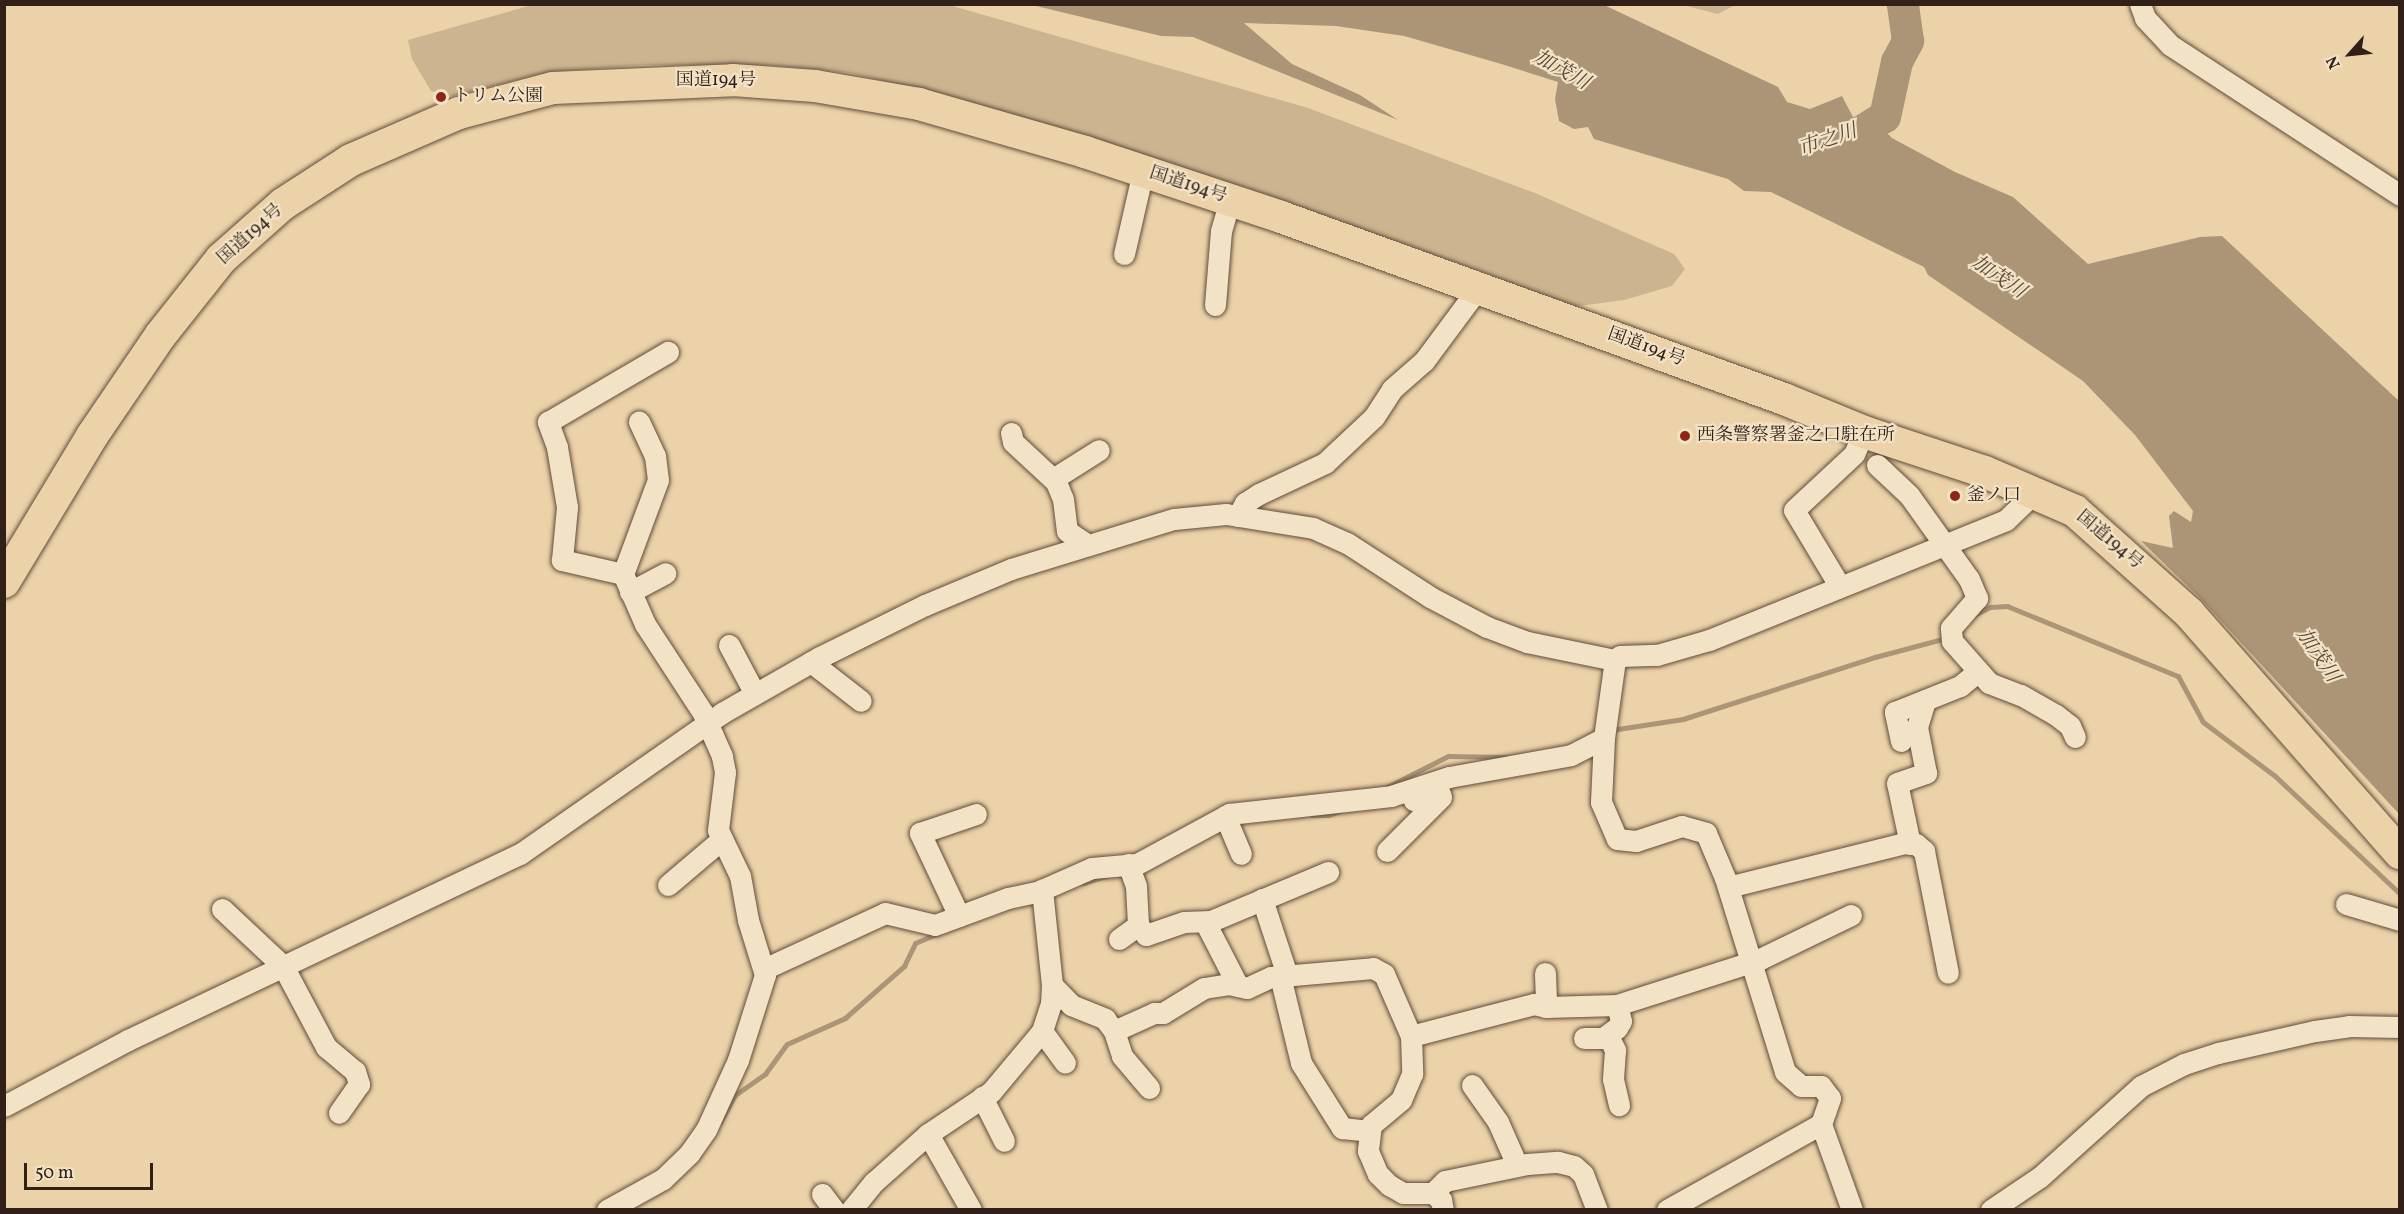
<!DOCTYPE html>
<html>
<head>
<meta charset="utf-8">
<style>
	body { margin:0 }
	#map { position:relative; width:2404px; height:1214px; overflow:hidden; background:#ebd2a8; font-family:Vollkorn,"Noto Serif JP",serif }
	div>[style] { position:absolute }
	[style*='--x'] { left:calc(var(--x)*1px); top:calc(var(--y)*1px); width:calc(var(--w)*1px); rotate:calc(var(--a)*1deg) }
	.green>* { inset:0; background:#cbb48f }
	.water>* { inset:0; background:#ac9577 }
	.stream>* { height:5px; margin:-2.5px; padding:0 2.5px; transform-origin:2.5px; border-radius:2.5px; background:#ac9577 }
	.river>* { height:32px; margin:-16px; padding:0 16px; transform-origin:16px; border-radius:16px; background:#ac9577 }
	.roads { filter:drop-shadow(0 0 2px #604c3b) drop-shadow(0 0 2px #604c3b) }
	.minor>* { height:21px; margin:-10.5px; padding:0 10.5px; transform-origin:10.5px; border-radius:10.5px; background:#f2e2c6 }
	.highway>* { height:32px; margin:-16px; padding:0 16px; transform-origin:16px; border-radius:16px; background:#ebd2a8 }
	.dots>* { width:16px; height:16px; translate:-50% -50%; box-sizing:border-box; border:3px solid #f2e2c6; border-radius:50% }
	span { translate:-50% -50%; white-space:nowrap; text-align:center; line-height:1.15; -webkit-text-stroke:4.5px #f2e2c6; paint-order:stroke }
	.street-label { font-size:18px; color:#312017 }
	.poi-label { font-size:18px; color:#312017 }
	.left { translate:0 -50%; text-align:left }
	.water-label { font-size:20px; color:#5c4939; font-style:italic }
	.frame { position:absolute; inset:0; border:6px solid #312017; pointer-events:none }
	.north { position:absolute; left:2320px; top:24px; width:60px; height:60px; -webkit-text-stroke:4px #f2e2c6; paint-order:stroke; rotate:243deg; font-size:16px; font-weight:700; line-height:24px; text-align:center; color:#312017 }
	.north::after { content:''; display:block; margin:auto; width:21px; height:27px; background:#312017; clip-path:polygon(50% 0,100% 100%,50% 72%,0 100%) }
	.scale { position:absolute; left:24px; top:1163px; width:129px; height:27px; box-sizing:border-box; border:3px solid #312017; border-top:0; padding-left:8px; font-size:18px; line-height:21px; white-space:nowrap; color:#312017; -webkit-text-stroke:4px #f2e2c6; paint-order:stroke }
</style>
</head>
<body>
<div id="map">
	<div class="green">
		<i style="clip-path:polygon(532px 5px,949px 5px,1308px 108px,1535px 193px,1674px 254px,1685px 269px,1672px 286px,1624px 300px,1571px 307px,1477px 270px,1283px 202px,922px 90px,850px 73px,770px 65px,644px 65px,548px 72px,452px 96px,431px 91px,412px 59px,408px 40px)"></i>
		<i style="clip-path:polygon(1683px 5px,1735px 5px,1718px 14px)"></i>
	</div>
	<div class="water">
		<i style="clip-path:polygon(1032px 5px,1604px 5px,1778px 87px,1787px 102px,1810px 109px,1842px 96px,1853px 117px,1882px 128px,1892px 138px,1955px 172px,2013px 197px,2088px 264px,2200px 237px,2222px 236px,2399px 401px,2399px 814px,2199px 597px,2141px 541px,2173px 548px,2169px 516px,2174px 511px,2191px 522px,2193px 511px,2135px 435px,2083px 381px,1928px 275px,1924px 267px,1771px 192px,1744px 191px,1728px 179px,1594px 139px,1588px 127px,1574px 129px,1559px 121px,1555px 99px,1558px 82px,1498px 63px,1404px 36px,1336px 26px,1244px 23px,1292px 64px,1360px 95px,1398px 120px,1193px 37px,1161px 36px)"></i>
	</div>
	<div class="stream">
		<i style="--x:1972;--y:616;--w:20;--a:-27"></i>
		<i style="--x:1990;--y:607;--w:17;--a:-3"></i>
		<i style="--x:2007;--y:606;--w:185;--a:22.3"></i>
		<i style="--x:2178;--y:676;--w:52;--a:61.5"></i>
		<i style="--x:2203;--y:722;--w:90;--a:36.9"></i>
		<i style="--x:2275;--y:776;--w:172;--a:43.3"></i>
		<i style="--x:1611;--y:730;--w:73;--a:-8.7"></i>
		<i style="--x:1683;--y:719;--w:202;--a:-17.9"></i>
		<i style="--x:1875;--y:657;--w:73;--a:-15"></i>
		<i style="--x:1383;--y:789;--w:73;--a:-26.9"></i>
		<i style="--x:1448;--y:756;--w:59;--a:1"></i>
		<i style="--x:1312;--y:815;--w:16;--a:0"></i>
		<i style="--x:1328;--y:815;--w:13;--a:-18"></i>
		<i style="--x:1083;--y:883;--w:24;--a:-17"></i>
		<i style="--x:720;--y:1122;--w:31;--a:-61"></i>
		<i style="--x:735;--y:1095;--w:37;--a:-35"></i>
		<i style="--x:765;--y:1074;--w:37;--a:-54"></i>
		<i style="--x:787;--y:1044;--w:64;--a:-24.1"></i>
		<i style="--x:845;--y:1018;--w:79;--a:-41.4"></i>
		<i style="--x:904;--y:966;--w:25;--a:-64"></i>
		<i style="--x:915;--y:943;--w:26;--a:-23"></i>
	</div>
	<div class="river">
		<i style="--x:1834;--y:142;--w:21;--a:-17"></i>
		<i style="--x:1854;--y:136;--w:36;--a:-32"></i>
		<i style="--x:1885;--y:117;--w:56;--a:-77.7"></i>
		<i style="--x:1897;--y:62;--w:24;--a:-62"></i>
		<i style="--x:1908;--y:41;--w:37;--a:-98"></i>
	</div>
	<div class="roads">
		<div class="minor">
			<i style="--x:2140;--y:4;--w:15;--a:70"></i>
			<i style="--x:2145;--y:18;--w:37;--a:47"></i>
			<i style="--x:2170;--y:45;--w:275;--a:33.1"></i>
			<i style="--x:1124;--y:254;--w:85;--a:-77.1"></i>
			<i style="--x:1215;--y:305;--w:74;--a:-85.4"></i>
			<i style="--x:1221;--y:231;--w:32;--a:-74"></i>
			<i style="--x:1011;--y:433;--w:9;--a:77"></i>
			<i style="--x:1013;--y:442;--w:59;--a:42.9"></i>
			<i style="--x:1056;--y:482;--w:18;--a:68"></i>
			<i style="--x:1063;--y:499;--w:32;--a:83"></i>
			<i style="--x:1067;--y:531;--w:25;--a:34"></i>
			<i style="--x:1877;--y:465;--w:44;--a:43.2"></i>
			<i style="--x:1909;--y:495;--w:103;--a:54.5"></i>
			<i style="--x:1969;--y:579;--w:21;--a:67"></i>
			<i style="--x:1977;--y:598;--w:40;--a:131"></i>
			<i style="--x:1951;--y:628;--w:13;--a:86"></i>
			<i style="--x:1952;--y:641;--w:56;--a:48.6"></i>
			<i style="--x:1989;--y:683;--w:34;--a:21"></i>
			<i style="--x:2021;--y:695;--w:40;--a:29.7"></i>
			<i style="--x:2056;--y:715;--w:18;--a:38"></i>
			<i style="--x:2070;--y:726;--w:12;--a:66"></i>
			<i style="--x:1053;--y:479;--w:54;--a:-32.2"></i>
			<i style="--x:1238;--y:516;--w:15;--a:-62"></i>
			<i style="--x:1245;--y:503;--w:17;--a:-33"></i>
			<i style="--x:1259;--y:494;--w:73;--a:-25.2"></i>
			<i style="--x:1325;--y:463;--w:67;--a:-43.2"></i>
			<i style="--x:1374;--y:417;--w:33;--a:-57"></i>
			<i style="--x:1392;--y:389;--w:43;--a:-41.2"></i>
			<i style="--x:1424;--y:361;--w:92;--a:-53.4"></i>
			<i style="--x:623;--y:574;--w:100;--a:-69.6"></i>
			<i style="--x:658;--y:480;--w:24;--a:-97"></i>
			<i style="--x:655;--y:456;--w:38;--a:-115"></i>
			<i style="--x:1839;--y:585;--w:87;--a:-121"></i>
			<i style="--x:1794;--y:510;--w:82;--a:-43"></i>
			<i style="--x:1854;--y:454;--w:24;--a:-66"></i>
			<i style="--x:630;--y:592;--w:40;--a:-28"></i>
			<i style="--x:729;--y:645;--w:55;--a:62"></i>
			<i style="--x:811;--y:662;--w:63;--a:38"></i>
			<i style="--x:1604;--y:738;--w:64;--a:92.7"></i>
			<i style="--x:1601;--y:802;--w:40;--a:66.6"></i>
			<i style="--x:1617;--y:839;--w:19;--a:6"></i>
			<i style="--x:1636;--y:841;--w:48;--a:-18.1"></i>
			<i style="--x:1682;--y:826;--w:25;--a:16"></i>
			<i style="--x:1706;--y:833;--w:49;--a:67.1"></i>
			<i style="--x:1725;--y:878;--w:203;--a:72.8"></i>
			<i style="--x:1785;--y:1072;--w:21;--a:41"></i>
			<i style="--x:1801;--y:1086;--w:20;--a:0"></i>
			<i style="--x:1821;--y:1086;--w:15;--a:53"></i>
			<i style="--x:1830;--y:1098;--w:28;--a:109"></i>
			<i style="--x:1821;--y:1124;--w:91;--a:70.2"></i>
			<i style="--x:1901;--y:741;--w:30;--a:-102"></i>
			<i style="--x:1895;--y:712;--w:70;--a:-21.8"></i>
			<i style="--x:1960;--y:686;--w:22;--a:-39"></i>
			<i style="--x:1225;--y:816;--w:41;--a:67.2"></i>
			<i style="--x:1910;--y:844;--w:62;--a:-102"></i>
			<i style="--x:1897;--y:783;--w:31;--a:-19"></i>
			<i style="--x:1926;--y:773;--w:47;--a:-101.1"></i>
			<i style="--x:1917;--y:727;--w:28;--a:-73"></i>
			<i style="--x:1387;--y:851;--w:76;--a:-45"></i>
			<i style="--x:1441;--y:797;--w:3;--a:-108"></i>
			<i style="--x:1440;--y:794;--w:27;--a:167"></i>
			<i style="--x:1128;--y:864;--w:23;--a:70"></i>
			<i style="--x:1136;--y:886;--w:39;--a:87"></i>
			<i style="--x:1138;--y:925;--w:13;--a:51"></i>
			<i style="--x:1146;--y:935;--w:40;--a:-18.9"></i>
			<i style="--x:1184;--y:922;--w:27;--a:-2"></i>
			<i style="--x:1211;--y:921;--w:127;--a:-22.7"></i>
			<i style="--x:668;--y:885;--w:71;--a:-40.4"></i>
			<i style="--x:1728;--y:887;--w:181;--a:-14"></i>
			<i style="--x:1904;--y:843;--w:12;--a:5"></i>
			<i style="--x:1916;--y:844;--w:11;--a:41"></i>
			<i style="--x:1924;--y:851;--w:124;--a:78.9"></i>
			<i style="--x:1262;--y:899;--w:80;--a:71.8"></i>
			<i style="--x:2346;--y:904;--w:56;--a:16.5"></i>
			<i style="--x:222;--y:909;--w:83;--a:43.1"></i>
			<i style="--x:283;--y:966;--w:92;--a:62"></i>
			<i style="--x:326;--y:1047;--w:38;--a:40"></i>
			<i style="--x:355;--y:1071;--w:14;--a:73"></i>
			<i style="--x:359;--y:1084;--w:35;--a:125"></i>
			<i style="--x:959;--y:916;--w:92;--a:-115.2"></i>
			<i style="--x:920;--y:833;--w:59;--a:-18.7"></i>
			<i style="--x:1205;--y:922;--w:72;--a:62.7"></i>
			<i style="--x:1119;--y:939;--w:24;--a:-36"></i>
			<i style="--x:764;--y:969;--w:133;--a:-24.8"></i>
			<i style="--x:885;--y:913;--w:51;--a:13.5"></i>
			<i style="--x:935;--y:925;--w:78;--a:-20.3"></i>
			<i style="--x:1008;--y:898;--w:30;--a:-12"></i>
			<i style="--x:1037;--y:892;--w:60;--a:-23.6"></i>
			<i style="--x:1092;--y:868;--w:45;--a:-5.1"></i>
			<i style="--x:1137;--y:864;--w:105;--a:-28.5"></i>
			<i style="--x:1229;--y:814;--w:163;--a:-6.3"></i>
			<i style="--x:1391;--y:796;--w:61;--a:-18.1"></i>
			<i style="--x:1449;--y:777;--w:124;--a:-10.2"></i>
			<i style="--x:1571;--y:755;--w:37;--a:-27"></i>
			<i style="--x:1604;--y:738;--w:79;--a:-82"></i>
			<i style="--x:1615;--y:660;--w:6;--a:-39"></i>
			<i style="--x:1620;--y:656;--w:37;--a:-2"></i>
			<i style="--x:1657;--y:655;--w:54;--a:-16.1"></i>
			<i style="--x:1709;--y:640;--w:320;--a:-22"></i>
			<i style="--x:2006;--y:520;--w:40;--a:-44"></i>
			<i style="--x:1545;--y:973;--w:34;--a:88"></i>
			<i style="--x:1280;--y:976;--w:89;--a:76.4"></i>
			<i style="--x:1301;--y:1063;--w:77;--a:57.8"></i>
			<i style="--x:1342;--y:1128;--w:27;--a:6"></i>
			<i style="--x:1052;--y:985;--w:28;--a:46"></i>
			<i style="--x:1071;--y:1005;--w:37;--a:22"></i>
			<i style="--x:1105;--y:1019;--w:15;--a:53"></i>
			<i style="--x:1114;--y:1031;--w:26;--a:72"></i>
			<i style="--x:1122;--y:1056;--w:42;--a:49.8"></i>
			<i style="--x:1042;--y:1031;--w:39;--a:54"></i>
			<i style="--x:1114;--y:1031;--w:44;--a:-24.2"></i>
			<i style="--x:1154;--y:1013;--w:9;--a:0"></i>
			<i style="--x:1163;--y:1013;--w:48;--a:-31.4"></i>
			<i style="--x:1204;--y:988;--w:25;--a:-9"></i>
			<i style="--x:1229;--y:984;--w:18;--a:13"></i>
			<i style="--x:1247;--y:988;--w:26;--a:-25"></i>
			<i style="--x:1271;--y:977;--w:102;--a:-5"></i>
			<i style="--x:1373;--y:968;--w:13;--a:29"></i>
			<i style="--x:1384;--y:974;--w:68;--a:66.5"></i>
			<i style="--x:1411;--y:1036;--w:38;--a:88"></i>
			<i style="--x:1412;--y:1074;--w:28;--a:113"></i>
			<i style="--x:1401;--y:1100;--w:39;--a:140"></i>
			<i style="--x:1371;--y:1125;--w:26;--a:97"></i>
			<i style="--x:1368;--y:1151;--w:25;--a:67"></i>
			<i style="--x:1378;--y:1174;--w:16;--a:45"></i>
			<i style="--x:1389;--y:1185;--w:16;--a:30"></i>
			<i style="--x:1403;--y:1193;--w:30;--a:0"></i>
			<i style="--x:1433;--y:1193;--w:11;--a:41"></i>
			<i style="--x:1441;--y:1200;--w:10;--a:79"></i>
			<i style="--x:1411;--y:1036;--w:127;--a:-14.6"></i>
			<i style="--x:1534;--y:1004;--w:12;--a:14"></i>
			<i style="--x:1546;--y:1007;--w:71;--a:-1.6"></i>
			<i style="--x:1617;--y:1005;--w:150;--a:-17.8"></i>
			<i style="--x:1760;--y:959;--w:101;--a:-25.8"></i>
			<i style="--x:1608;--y:1036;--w:16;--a:63"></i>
			<i style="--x:1615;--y:1050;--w:29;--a:94"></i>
			<i style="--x:1613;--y:1079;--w:27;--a:77"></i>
			<i style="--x:1584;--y:1038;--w:19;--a:0"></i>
			<i style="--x:1603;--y:1038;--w:17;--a:-36"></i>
			<i style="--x:1617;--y:1028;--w:8;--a:-60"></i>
			<i style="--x:1621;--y:1021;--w:16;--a:-104"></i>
			<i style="--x:1472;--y:1085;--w:45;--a:54.9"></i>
			<i style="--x:1498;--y:1122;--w:47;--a:66.2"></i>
			<i style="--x:982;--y:1097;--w:49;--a:63.4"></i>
			<i style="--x:4;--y:1106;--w:140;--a:-28"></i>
			<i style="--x:128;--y:1040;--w:434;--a:-25.4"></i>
			<i style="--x:520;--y:854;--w:246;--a:-34.9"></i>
			<i style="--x:722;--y:713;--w:111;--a:-29.8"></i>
			<i style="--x:818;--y:658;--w:119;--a:-26.4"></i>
			<i style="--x:925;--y:605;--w:93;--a:-22.7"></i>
			<i style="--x:1011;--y:569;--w:170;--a:-17.1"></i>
			<i style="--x:1174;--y:519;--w:52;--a:-5.5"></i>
			<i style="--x:1226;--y:514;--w:88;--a:9.1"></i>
			<i style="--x:1313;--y:528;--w:37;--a:24"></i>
			<i style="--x:1347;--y:543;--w:99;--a:33"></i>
			<i style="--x:1430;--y:597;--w:64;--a:27.8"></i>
			<i style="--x:1487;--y:627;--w:43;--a:20.6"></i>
			<i style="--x:1527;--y:642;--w:90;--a:11.6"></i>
			<i style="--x:928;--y:1134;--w:87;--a:60.5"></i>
			<i style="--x:1433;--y:1193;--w:17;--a:-45"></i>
			<i style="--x:1445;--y:1181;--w:84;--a:-11.7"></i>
			<i style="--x:1527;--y:1164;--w:31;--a:-4"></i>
			<i style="--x:1558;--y:1162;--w:16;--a:14"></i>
			<i style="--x:1574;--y:1166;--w:12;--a:42"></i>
			<i style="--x:1583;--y:1174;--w:39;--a:69"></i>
			<i style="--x:822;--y:1194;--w:20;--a:53"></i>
			<i style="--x:607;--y:1210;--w:64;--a:-29"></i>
			<i style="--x:663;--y:1179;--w:36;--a:-44"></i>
			<i style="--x:689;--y:1154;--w:29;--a:-55"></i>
			<i style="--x:706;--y:1130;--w:77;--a:-65.4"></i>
			<i style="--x:738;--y:1060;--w:89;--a:-72.4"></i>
			<i style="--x:765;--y:975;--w:58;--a:-107.2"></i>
			<i style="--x:748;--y:920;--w:45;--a:-100.3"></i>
			<i style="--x:740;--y:876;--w:51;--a:-115.6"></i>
			<i style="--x:718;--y:830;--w:58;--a:-83.1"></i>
			<i style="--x:725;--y:772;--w:16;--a:-101"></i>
			<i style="--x:722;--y:756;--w:47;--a:-113.8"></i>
			<i style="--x:703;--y:713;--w:106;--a:-123.1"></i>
			<i style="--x:645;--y:624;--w:55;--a:-113.7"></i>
			<i style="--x:623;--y:574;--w:63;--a:-167.1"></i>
			<i style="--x:562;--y:560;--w:53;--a:-84.6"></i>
			<i style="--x:567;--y:507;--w:61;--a:-99.5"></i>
			<i style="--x:557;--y:447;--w:27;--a:-110"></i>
			<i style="--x:548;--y:422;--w:139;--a:-30.3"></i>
			<i style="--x:851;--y:1210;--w:36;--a:-51"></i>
			<i style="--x:874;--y:1182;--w:72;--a:-41.6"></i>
			<i style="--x:928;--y:1134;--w:76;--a:-33.7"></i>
			<i style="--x:991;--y:1092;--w:80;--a:-50.1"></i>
			<i style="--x:1042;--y:1031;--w:28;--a:-72"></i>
			<i style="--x:1051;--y:1004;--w:19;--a:-87"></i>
			<i style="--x:1052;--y:985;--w:96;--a:-96"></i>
			<i style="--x:1667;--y:1210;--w:176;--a:-29.2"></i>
			<i style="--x:1991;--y:1210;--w:59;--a:-34"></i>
			<i style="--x:2040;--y:1177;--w:136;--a:-42"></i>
			<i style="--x:2141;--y:1086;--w:48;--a:-27.1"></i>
			<i style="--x:2184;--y:1064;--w:36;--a:-18"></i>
			<i style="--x:2218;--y:1053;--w:99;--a:-12.8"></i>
			<i style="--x:2315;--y:1031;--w:34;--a:-8"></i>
			<i style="--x:2349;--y:1026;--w:51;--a:1.1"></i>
		</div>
		<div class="highway">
			<i style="--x:4;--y:582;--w:170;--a:-58.9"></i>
			<i style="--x:92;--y:436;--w:121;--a:-55.8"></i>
			<i style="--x:160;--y:336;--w:98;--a:-51.6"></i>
			<i style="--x:221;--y:259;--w:83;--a:-41.6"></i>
			<i style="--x:283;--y:204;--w:81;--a:-32.9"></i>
			<i style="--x:351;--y:160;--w:118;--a:-23.5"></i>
			<i style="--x:459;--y:113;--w:97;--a:-14.9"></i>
			<i style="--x:553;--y:88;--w:180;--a:-2.5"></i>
			<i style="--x:733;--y:80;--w:82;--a:4.2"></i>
			<i style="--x:815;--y:86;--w:106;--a:9.8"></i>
			<i style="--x:919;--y:104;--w:173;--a:16.1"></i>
			<i style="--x:1085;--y:152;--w:206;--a:18.3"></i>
			<i style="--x:1281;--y:217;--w:535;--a:19.89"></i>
			<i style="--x:1784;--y:399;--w:87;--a:22.4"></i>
			<i style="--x:1864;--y:432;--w:127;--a:18.3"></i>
			<i style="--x:1985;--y:472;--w:98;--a:23.4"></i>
			<i style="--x:2075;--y:511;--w:153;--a:41.8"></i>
			<i style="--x:2189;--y:613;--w:320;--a:48.7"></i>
		</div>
	</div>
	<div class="dots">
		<i style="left:441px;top:97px;background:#8f2418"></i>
		<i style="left:1685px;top:436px;background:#8f2418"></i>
		<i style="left:1955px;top:496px;background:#8f2418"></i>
	</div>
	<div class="street-label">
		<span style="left:716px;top:81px">国道194号</span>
		<span style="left:1188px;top:186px;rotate:18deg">国道194号</span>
		<span style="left:251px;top:235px;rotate:-42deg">国道194号</span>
		<span style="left:1646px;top:348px;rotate:20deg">国道194号</span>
		<span style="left:2109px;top:541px;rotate:40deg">国道194号</span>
	</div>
	<div class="poi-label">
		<span class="left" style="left:453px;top:97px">トリム公園</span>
		<span class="left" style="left:1697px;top:436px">西条警察署釜之口駐在所</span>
		<span class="left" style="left:1967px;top:496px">釜ノ口</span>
	</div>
	<div class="water-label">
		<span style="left:1561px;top:71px;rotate:29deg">加茂川</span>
		<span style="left:1828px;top:141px;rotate:-19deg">市之川</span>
		<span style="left:1998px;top:278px;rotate:34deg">加茂川</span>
		<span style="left:2317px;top:656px;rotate:56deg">加茂川</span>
	</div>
	<div class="frame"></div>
	<div class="north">N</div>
	<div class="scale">50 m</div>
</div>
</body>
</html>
